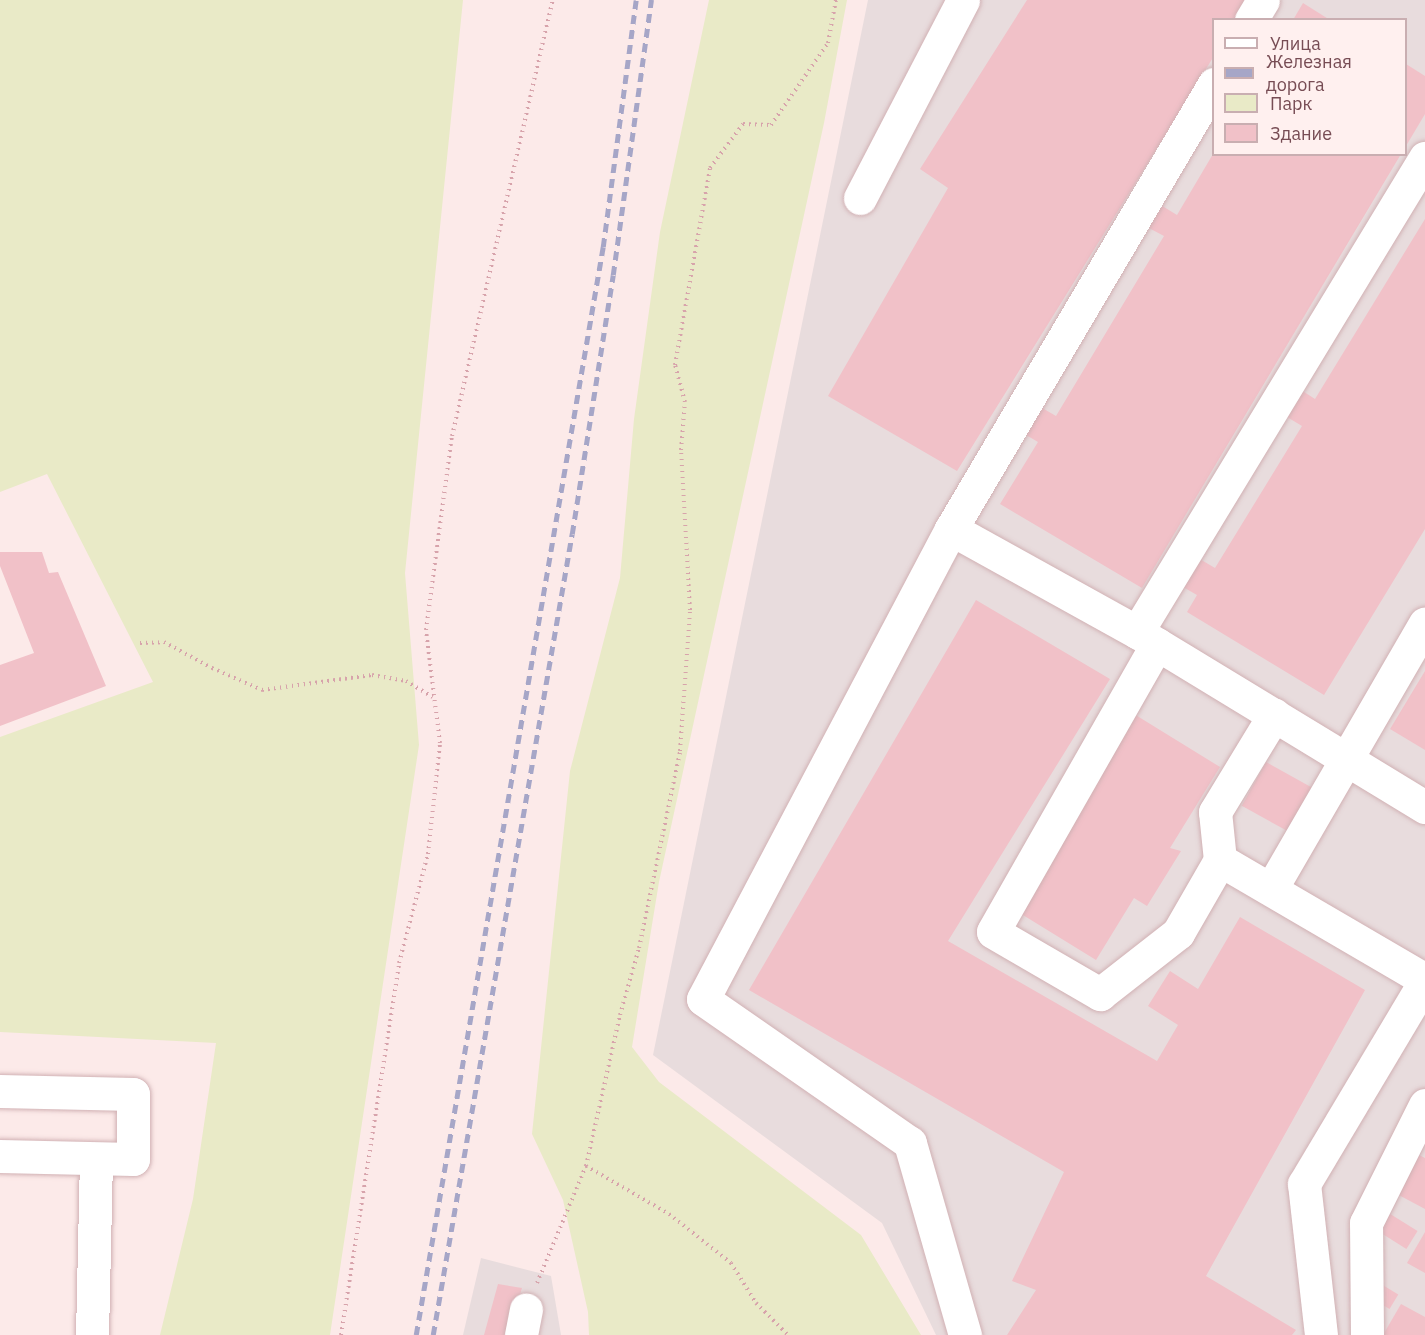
<!DOCTYPE html>
<html>
<head>
<meta charset="utf-8">
<style>
	body { margin:0 }
	#map { position:relative; width:1425px; height:1335px; overflow:hidden; background:#fceae9; font-family:"IBM Plex Sans",sans-serif }
	div>[style] { position:absolute }
	[style*='--x'] { left:calc(var(--x)*1px); top:calc(var(--y)*1px); width:calc(var(--w)*1px); rotate:calc(var(--a)*1deg) }
	.industrial>* { inset:0; background:#e8dcdd }
	.green>* { inset:0; background:#e9eac7 }
	.building>* { inset:0; background:#f1c1c8; transform-origin:0 0 }
	.path>* { height:4px; margin-top:-2px; transform-origin:0; background:repeating-linear-gradient(90deg,#d7a3ab 0 1.5px,transparent 0 6px) }
	.roads { filter:drop-shadow(0 0 2px #d1b1b4) drop-shadow(0 0 2px #d1b1b4) }
	.minor>* { height:33px; margin:-16.5px; padding:0 16.5px; transform-origin:16.5px; border-radius:16.5px; background:#fff }
	.rail>* { height:4.5px; margin-top:-2.25px; transform-origin:0; background:repeating-linear-gradient(90deg,#a6a6c7 0 9px,transparent 0 15px) }
	span { translate:-50% -50%; white-space:nowrap; text-align:center; line-height:1.15; -webkit-text-stroke:4.5px #fff0ef; paint-order:stroke }
	.legend { position:absolute; left:1212px; top:18px; width:195px; height:138px; box-sizing:border-box; background:#fff0ef; border:2px solid #c9aeb1; margin:0; padding:8px 10px; list-style:none; font-size:18px; color:#774c54 }
	.legend li { display:flex; align-items:center; gap:12px; height:30px }
	.legend b { width:30px; border:2px solid #c9aeb1 }
</style>
</head>
<body>
<div id="map">
	<div class="industrial">
		<i style="clip-path:polygon(evenodd,868px 0,1425px 0,1425px 1335px,936px 1335px,882px 1223px,653px 1055px,868px 0,1214px 20px,1406px 20px,1406px 154px,1214px 154px,1214px 20px)"></i>
		<i style="clip-path:polygon(481px 1258px,551px 1276px,561px 1335px,463px 1335px)"></i>
	</div>
	<div class="green">
		<i style="clip-path:polygon(0 0,463px 0,405px 573px,419px 745px,330px 1335px,160px 1335px,193px 1199px,216px 1043px,0 1032px,0 737px,153px 682px,47px 474px,0 492px)"></i>
		<i style="clip-path:polygon(709px 0,847px 0,824px 123px,659px 882px,632px 1047px,659px 1082px,861px 1235px,921px 1335px,589px 1335px,588px 1312px,563px 1200px,532px 1134px,570px 771px,620px 578px,634px 419px,660px 232px)"></i>
	</div>
	<div class="building">
		<i style="clip-path:polygon(1027px 0,1250px 0,1237px 20px,1214px 20px,1214px 56px,957px 471px,828px 396px,948px 188px,920px 169px)"></i>
		<i style="clip-path:polygon(1303px 3px,1330px 20px,1293px 20px)"></i>
		<i style="clip-path:polygon(1406px 64px,1425px 76px,1425px 114px,1406px 146px)"></i>
		<i style="clip-path:polygon(1213px 154px,1401px 154px,1142px 588px,1000px 504px,1038px 442px,1021px 432px,1037px 405px,1056px 416px,1164px 236px,1145px 226px,1159px 204px,1177px 215px)"></i>
		<i style="clip-path:polygon(1425px 219px,1425px 529px,1324px 695px,1187px 612px,1197px 595px,1176px 583px,1193px 555px,1215px 568px,1302px 426px,1282px 414px,1298px 388px,1315px 399px)"></i>
		<i style="clip-path:polygon(0 552px,42px 552px,49px 573px,58px 572px,106px 686px,0 726px,0 665px,34px 653px,0 566px)"></i>
		<i style="clip-path:polygon(976px 600px,1110px 679px,948px 941px,1157px 1061px,1178px 1025px,1148px 1006px,1170px 971px,1198px 989px,1240px 917px,1365px 990px,1206px 1276px,1296px 1330px,1292px 1335px,1007px 1335px,1036px 1290px,1012px 1281px,1064px 1172px,749px 990px)"></i>
		<i style="clip-path:polygon(1425px 671px,1425px 750px,1390px 729px)"></i>
		<i style="clip-path:polygon(1134px 714px,1220px 767px,1170px 848px,1181px 851px,1147px 906px,1134px 898px,1096px 960px,1013px 909px)"></i>
		<i style="left:1266px;top:762px;width:57px;height:50px;rotate:29deg"></i>
		<i style="clip-path:polygon(1417px 1154px,1425px 1158px,1425px 1209px,1395px 1193px)"></i>
		<i style="left:1387px;top:1212px;width:36px;height:21px;rotate:32deg"></i>
		<i style="clip-path:polygon(1425px 1232px,1425px 1273px,1407px 1263px)"></i>
		<i style="left:1376px;top:1281px;width:26px;height:17px;rotate:31deg"></i>
		<i style="clip-path:polygon(498px 1284px,522px 1288px,508px 1335px,484px 1335px)"></i>
		<i style="clip-path:polygon(1401px 1304px,1425px 1317px,1425px 1335px,1383px 1335px)"></i>
	</div>
	<div class="path">
		<i style="--x:140;--y:643;--w:24;--a:-2"></i>
		<i style="--x:164;--y:642;--w:55;--a:28.4"></i>
		<i style="--x:212;--y:668;--w:55;--a:23.7"></i>
		<i style="--x:262;--y:690;--w:111;--a:-7.8"></i>
		<i style="--x:372;--y:675;--w:35;--a:10"></i>
		<i style="--x:406;--y:681;--w:31;--a:31"></i>
		<i style="--x:586;--y:1166;--w:96;--a:30"></i>
		<i style="--x:669;--y:1214;--w:79;--a:38.3"></i>
		<i style="--x:731;--y:1263;--w:47;--a:58"></i>
		<i style="--x:756;--y:1303;--w:45;--a:45"></i>
		<i style="--x:537;--y:1283;--w:127;--a:-67.3"></i>
		<i style="--x:586;--y:1166;--w:155;--a:-77.3"></i>
		<i style="--x:620;--y:1015;--w:70;--a:-74.2"></i>
		<i style="--x:639;--y:948;--w:201;--a:-78.2"></i>
		<i style="--x:680;--y:751;--w:141;--a:-85.9"></i>
		<i style="--x:690;--y:610;--w:160;--a:-93.2"></i>
		<i style="--x:681;--y:450;--w:48;--a:-85.2"></i>
		<i style="--x:685;--y:402;--w:38;--a:-105"></i>
		<i style="--x:675;--y:365;--w:200;--a:-79.9"></i>
		<i style="--x:710;--y:168;--w:55;--a:-53.1"></i>
		<i style="--x:743;--y:124;--w:28;--a:2"></i>
		<i style="--x:771;--y:125;--w:100;--a:-55.2"></i>
		<i style="--x:828;--y:43;--w:44;--a:-79.5"></i>
		<i style="--x:341;--y:1335;--w:376;--a:-81.1"></i>
		<i style="--x:399;--y:963;--w:113;--a:-75.1"></i>
		<i style="--x:428;--y:854;--w:112;--a:-83.8"></i>
		<i style="--x:440;--y:743;--w:114;--a:-97.1"></i>
		<i style="--x:426;--y:630;--w:196;--a:-82.4"></i>
		<i style="--x:452;--y:436;--w:448;--a:-77"></i>
	</div>
	<div class="roads">
		<div class="minor">
			<i style="--x:1251;--y:20;--w:23;--a:-59"></i>
			<i style="--x:860;--y:198;--w:223;--a:-62.5"></i>
			<i style="--x:951;--y:529;--w:213;--a:29"></i>
			<i style="--x:1137;--y:632;--w:337;--a:31.3"></i>
			<i style="--x:1137;--y:632;--w:555;--a:-58.72"></i>
			<i style="--x:1157;--y:644;--w:331;--a:119.7"></i>
			<i style="--x:993;--y:932;--w:124;--a:30.1"></i>
			<i style="--x:1100;--y:994;--w:99;--a:-38"></i>
			<i style="--x:1178;--y:933;--w:84;--a:-60.1"></i>
			<i style="--x:1220;--y:860;--w:238;--a:30.3"></i>
			<i style="--x:1220;--y:860;--w:48;--a:-95.9"></i>
			<i style="--x:1215;--y:812;--w:114;--a:-58.7"></i>
			<i style="--x:1271;--y:889;--w:307;--a:-59.9"></i>
			<i style="--x:0;--y:1091;--w:133;--a:1.3"></i>
			<i style="--x:133;--y:1094;--w:65;--a:90"></i>
			<i style="--x:133;--y:1159;--w:133;--a:-178.7"></i>
			<i style="--x:92;--y:1335;--w:176;--a:-88.7"></i>
			<i style="--x:521;--y:1335;--w:26;--a:-79"></i>
			<i style="--x:965;--y:1335;--w:200;--a:-106"></i>
			<i style="--x:910;--y:1143;--w:252;--a:-145.2"></i>
			<i style="--x:703;--y:999;--w:531;--a:-62.18"></i>
			<i style="--x:951;--y:529;--w:517;--a:-59.42"></i>
			<i style="--x:1321;--y:1335;--w:152;--a:-96.4"></i>
			<i style="--x:1304;--y:1184;--w:236;--a:-59.2"></i>
			<i style="--x:1367;--y:1335;--w:112;--a:-90.5"></i>
			<i style="--x:1366;--y:1223;--w:132;--a:-63.4"></i>
		</div>
	</div>
	<div class="rail">
		<i style="--x:416;--y:1335;--w:1104;--a:-80.25"></i>
		<i style="--x:603;--y:247;--w:249;--a:-82.4"></i>
		<i style="--x:433;--y:1335;--w:813;--a:-80.16"></i>
		<i style="--x:572;--y:534;--w:262;--a:-81"></i>
		<i style="--x:613;--y:275;--w:278;--a:-82.1"></i>
	</div>
	<ul class="legend">
	<li><b style="height:8px;background:#fff"></b>Улица</li>
	<li><b style="height:8px;background:#a6a6c7"></b>Железная дорога</li>
	<li><b style="height:16px;background:#e9eac7"></b>Парк</li>
	<li><b style="height:16px;background:#f1c1c8"></b>Здание</li>
	</ul>
</div>
</body>
</html>
